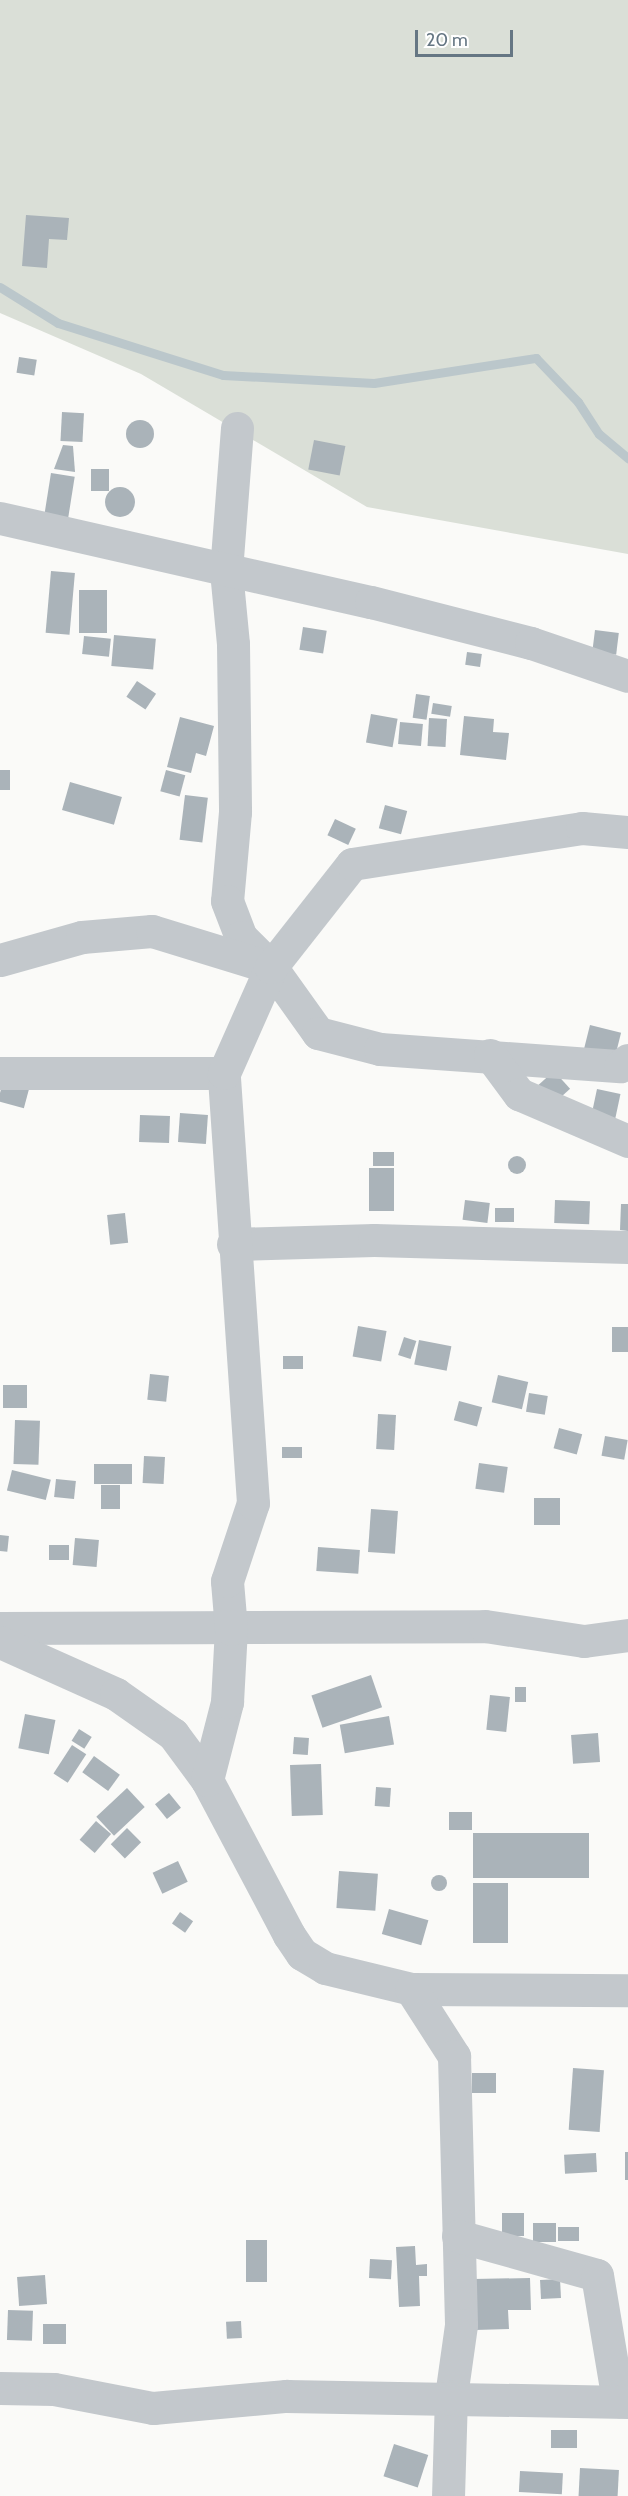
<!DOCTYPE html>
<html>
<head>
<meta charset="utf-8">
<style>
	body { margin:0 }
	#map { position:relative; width:628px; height:2496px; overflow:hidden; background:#fafaf8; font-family:Cabin,sans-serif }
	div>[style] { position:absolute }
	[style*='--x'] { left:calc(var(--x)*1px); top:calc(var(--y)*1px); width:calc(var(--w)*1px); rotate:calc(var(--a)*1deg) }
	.green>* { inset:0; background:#dadfd7 }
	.stream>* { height:9px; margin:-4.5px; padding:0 4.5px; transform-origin:4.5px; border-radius:4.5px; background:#bbc7cb }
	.building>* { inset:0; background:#aab3b9; transform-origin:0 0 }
	.round { border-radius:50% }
	.street>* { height:33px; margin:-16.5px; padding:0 16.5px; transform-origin:16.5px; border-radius:16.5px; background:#c3c8cc }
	span { translate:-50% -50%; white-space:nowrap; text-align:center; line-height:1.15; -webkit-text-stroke:6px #fff; paint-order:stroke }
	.scale { position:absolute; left:415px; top:30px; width:98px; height:27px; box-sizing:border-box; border:3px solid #657683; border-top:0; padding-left:8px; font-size:18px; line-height:21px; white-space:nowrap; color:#657683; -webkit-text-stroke:4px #fff; paint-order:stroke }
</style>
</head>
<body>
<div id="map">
	<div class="green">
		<i style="clip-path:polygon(0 0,628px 0,628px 554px,367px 507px,141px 374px,0 313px)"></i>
	</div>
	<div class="stream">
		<i style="--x:0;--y:287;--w:68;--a:31.8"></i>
		<i style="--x:58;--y:323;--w:173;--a:17.5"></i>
		<i style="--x:223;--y:375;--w:151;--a:3"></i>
		<i style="--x:374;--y:383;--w:164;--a:-8.8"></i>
		<i style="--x:536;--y:358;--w:61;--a:46.3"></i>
		<i style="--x:578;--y:402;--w:38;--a:57"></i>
		<i style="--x:599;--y:434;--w:38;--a:40"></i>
	</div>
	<div class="building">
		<i style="clip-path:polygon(26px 215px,69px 218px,67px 240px,49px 239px,47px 268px,22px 266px)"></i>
		<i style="left:19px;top:357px;width:18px;height:16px;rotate:9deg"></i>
		<i style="left:62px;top:412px;width:22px;height:29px;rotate:3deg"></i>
		<i class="round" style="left:126px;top:420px;width:28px;height:28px"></i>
		<i style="left:314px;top:440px;width:32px;height:30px;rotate:11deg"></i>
		<i style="clip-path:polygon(63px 445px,73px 446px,75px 472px,54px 469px)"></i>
		<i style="left:91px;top:469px;width:18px;height:22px"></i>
		<i style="left:51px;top:473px;width:24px;height:42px;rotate:9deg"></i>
		<i class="round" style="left:105px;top:487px;width:30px;height:30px"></i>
		<i style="left:51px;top:571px;width:24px;height:62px;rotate:5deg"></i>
		<i style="left:79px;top:590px;width:28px;height:43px"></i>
		<i style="left:303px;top:627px;width:24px;height:23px;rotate:9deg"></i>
		<i style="left:595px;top:630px;width:24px;height:22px;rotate:7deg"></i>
		<i style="left:114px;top:635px;width:42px;height:31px;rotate:5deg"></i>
		<i style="left:84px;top:636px;width:27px;height:18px;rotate:6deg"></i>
		<i style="left:467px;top:652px;width:15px;height:13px;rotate:8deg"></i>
		<i style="left:137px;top:681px;width:23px;height:19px;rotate:34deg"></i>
		<i style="left:416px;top:694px;width:14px;height:24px;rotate:8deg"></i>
		<i style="left:433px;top:703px;width:19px;height:11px;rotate:9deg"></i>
		<i style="left:371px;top:714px;width:27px;height:29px;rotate:10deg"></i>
		<i style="clip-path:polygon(464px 716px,494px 719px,493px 732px,509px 733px,506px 760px,460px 755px)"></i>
		<i style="clip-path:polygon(180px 717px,214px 726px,206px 756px,196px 753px,191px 773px,167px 767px)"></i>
		<i style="left:429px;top:718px;width:18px;height:28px;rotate:3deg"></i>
		<i style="left:400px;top:722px;width:23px;height:22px;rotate:5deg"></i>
		<i style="left:0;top:770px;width:10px;height:20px"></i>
		<i style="left:166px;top:770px;width:20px;height:22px;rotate:15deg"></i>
		<i style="left:70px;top:782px;width:54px;height:29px;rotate:16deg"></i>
		<i style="left:185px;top:795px;width:23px;height:45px;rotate:7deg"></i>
		<i style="left:385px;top:805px;width:23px;height:24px;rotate:15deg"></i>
		<i style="left:335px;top:819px;width:23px;height:18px;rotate:25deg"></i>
		<i style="left:590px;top:1025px;width:32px;height:26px;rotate:14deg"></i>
		<i style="left:554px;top:1071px;width:24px;height:21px;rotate:48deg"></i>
		<i style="left:4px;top:1078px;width:27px;height:24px;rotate:15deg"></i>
		<i style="left:597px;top:1089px;width:24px;height:27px;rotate:12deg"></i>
		<i style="left:180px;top:1113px;width:28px;height:29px;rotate:4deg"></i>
		<i style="left:140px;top:1115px;width:30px;height:27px;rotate:2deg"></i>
		<i style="left:373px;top:1152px;width:21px;height:14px"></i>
		<i class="round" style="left:508px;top:1156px;width:18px;height:18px"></i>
		<i style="left:369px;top:1168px;width:25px;height:43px"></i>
		<i style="left:465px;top:1200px;width:25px;height:20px;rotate:7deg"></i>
		<i style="left:555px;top:1200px;width:35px;height:23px;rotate:2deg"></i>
		<i style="clip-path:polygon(621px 1204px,628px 1204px,628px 1231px,620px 1230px)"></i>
		<i style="left:495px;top:1208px;width:19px;height:14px"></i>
		<i style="left:125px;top:1213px;width:30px;height:18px;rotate:84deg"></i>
		<i style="left:358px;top:1326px;width:29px;height:31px;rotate:10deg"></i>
		<i style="left:612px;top:1327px;width:16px;height:25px"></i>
		<i style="left:404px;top:1337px;width:13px;height:19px;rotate:18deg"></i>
		<i style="left:419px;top:1340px;width:33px;height:25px;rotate:11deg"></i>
		<i style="left:283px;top:1356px;width:20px;height:13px"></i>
		<i style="left:150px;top:1374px;width:19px;height:26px;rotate:6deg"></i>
		<i style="left:498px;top:1375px;width:31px;height:28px;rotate:13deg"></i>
		<i style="left:3px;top:1385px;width:24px;height:23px"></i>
		<i style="left:529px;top:1393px;width:19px;height:19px;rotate:9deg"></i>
		<i style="left:459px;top:1401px;width:24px;height:20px;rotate:15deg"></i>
		<i style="left:378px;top:1414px;width:18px;height:35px;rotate:3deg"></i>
		<i style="left:15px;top:1420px;width:25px;height:44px;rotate:2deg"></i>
		<i style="left:559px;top:1428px;width:24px;height:21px;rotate:15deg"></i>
		<i style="left:605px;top:1436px;width:23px;height:20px;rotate:10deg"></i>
		<i style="left:282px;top:1447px;width:20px;height:11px"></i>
		<i style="left:144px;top:1456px;width:21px;height:27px;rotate:3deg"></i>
		<i style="left:479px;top:1463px;width:29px;height:26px;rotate:8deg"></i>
		<i style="left:94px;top:1464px;width:38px;height:20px"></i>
		<i style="left:12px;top:1470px;width:40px;height:21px;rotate:14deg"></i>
		<i style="left:56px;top:1479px;width:20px;height:18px;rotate:6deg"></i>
		<i style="left:101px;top:1485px;width:19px;height:24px"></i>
		<i style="left:534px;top:1498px;width:26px;height:27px"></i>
		<i style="left:371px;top:1509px;width:27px;height:43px;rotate:4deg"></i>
		<i style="left:0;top:1535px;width:9px;height:16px;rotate:6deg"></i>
		<i style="left:75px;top:1538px;width:24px;height:27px;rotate:5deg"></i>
		<i style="left:49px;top:1545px;width:20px;height:15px"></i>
		<i style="left:318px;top:1547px;width:42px;height:24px;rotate:4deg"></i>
		<i style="left:371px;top:1675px;width:34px;height:63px;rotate:71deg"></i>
		<i style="left:515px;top:1687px;width:11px;height:15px"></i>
		<i style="left:490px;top:1695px;width:20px;height:35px;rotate:6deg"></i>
		<i style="left:25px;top:1714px;width:31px;height:35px;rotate:11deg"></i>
		<i style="left:389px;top:1716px;width:29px;height:50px;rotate:80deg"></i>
		<i style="left:79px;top:1729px;width:15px;height:14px;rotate:32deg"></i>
		<i style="left:598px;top:1733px;width:29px;height:27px;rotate:86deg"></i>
		<i style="left:294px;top:1737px;width:15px;height:17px;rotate:4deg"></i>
		<i style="left:72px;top:1745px;width:17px;height:34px;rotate:33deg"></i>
		<i style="left:94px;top:1756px;width:32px;height:20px;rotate:36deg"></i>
		<i style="left:321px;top:1764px;width:51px;height:31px;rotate:88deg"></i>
		<i style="left:376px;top:1787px;width:15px;height:19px;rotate:4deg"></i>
		<i style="left:127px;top:1788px;width:26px;height:42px;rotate:47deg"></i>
		<i style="left:169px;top:1793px;width:19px;height:18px;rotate:51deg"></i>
		<i style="left:449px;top:1812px;width:23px;height:18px"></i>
		<i style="left:96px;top:1821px;width:20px;height:25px;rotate:41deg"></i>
		<i style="left:127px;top:1828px;width:20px;height:23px;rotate:45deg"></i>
		<i style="left:473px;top:1833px;width:116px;height:45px"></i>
		<i style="left:178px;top:1861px;width:23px;height:28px;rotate:65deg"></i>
		<i style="left:339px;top:1871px;width:39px;height:37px;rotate:4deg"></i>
		<i class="round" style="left:431px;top:1875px;width:16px;height:16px"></i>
		<i style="left:473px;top:1883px;width:35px;height:60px"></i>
		<i style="left:389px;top:1909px;width:41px;height:26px;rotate:16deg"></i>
		<i style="left:180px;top:1912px;width:16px;height:14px;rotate:35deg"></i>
		<i style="left:573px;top:2068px;width:31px;height:62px;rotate:4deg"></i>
		<i style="left:472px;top:2073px;width:24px;height:20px"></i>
		<i style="left:625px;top:2152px;width:3px;height:28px"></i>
		<i style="left:596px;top:2153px;width:19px;height:32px;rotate:87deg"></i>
		<i style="left:524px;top:2213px;width:23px;height:22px;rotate:90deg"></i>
		<i style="left:533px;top:2223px;width:23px;height:19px"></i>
		<i style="left:558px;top:2227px;width:21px;height:14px"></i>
		<i style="left:246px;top:2240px;width:21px;height:42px"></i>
		<i style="clip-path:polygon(415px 2246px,416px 2265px,427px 2264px,427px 2276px,419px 2276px,420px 2306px,399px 2307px,396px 2247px)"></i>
		<i style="left:370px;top:2259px;width:22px;height:19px;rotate:3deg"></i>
		<i style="left:45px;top:2275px;width:29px;height:28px;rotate:86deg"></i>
		<i style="clip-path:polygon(530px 2278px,531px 2310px,508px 2310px,509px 2329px,475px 2330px,474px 2279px)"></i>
		<i style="left:560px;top:2279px;width:19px;height:20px;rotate:87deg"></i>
		<i style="left:8px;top:2310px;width:25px;height:30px;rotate:2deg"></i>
		<i style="left:241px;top:2321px;width:17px;height:15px;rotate:87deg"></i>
		<i style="left:43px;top:2324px;width:23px;height:20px"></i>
		<i style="left:551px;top:2430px;width:26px;height:18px"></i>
		<i style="left:394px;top:2444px;width:36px;height:34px;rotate:18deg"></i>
		<i style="left:580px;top:2468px;width:39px;height:28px;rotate:3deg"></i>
		<i style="left:520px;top:2471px;width:43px;height:21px;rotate:3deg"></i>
	</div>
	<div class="street">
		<i style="--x:237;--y:428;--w:143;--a:94.4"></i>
		<i style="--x:226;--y:571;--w:73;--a:84.5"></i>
		<i style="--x:233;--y:644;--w:168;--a:89.3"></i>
		<i style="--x:235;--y:812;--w:89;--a:95.1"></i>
		<i style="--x:227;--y:901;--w:39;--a:69"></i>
		<i style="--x:241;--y:937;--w:42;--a:45"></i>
		<i style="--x:271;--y:967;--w:81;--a:54.5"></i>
		<i style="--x:318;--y:1033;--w:64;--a:14.5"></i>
		<i style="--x:380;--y:1049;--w:241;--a:4.1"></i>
		<i style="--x:620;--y:1066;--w:10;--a:-37"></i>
		<i style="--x:0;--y:518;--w:380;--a:12.8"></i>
		<i style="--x:371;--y:602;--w:165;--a:14.4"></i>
		<i style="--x:531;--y:643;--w:102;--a:18.8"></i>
		<i style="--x:0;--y:960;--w:85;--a:-15.7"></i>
		<i style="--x:82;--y:937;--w:70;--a:-4.9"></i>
		<i style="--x:152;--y:931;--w:122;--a:17.1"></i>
		<i style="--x:490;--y:1055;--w:49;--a:53.4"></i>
		<i style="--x:519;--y:1094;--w:119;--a:23.3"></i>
		<i style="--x:0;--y:1073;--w:224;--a:0"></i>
		<i style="--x:233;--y:1244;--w:141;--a:-1.6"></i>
		<i style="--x:374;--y:1240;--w:254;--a:1.6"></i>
		<i style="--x:0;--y:1628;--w:485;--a:-0.2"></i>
		<i style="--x:485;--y:1626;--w:100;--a:8.6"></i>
		<i style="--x:584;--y:1641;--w:44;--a:-7.8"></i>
		<i style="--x:0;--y:1642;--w:127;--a:24.1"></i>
		<i style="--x:116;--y:1694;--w:70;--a:35.1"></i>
		<i style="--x:173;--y:1734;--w:57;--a:53.5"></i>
		<i style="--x:207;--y:1780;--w:175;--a:62.1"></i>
		<i style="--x:289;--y:1935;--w:23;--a:56"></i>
		<i style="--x:302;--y:1954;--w:27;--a:31"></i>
		<i style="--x:325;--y:1968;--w:89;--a:13.7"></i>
		<i style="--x:411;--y:1989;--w:217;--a:0.3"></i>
		<i style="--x:207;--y:1780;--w:81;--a:-75.6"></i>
		<i style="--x:227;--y:1702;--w:73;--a:-86.9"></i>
		<i style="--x:231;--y:1629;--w:48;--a:-94.8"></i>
		<i style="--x:227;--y:1581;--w:82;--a:-71.6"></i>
		<i style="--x:253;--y:1503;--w:431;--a:-93.9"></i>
		<i style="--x:224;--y:1073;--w:116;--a:-66.1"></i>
		<i style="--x:271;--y:967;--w:131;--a:-51.8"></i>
		<i style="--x:352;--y:864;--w:233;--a:-8.9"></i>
		<i style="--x:582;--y:828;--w:46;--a:5"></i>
		<i style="--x:411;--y:1989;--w:80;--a:57.3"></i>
		<i style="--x:454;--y:2056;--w:269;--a:88.5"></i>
		<i style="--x:461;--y:2325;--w:72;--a:98"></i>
		<i style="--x:451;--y:2396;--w:100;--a:91.7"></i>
		<i style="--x:458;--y:2236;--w:144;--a:15.7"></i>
		<i style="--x:597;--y:2275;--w:128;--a:80.5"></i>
		<i style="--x:0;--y:2388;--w:54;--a:1.1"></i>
		<i style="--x:54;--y:2389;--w:101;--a:10.9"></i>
		<i style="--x:153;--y:2408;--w:134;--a:-5.2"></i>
		<i style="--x:286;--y:2396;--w:342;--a:1"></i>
	</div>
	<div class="scale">20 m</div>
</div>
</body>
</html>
